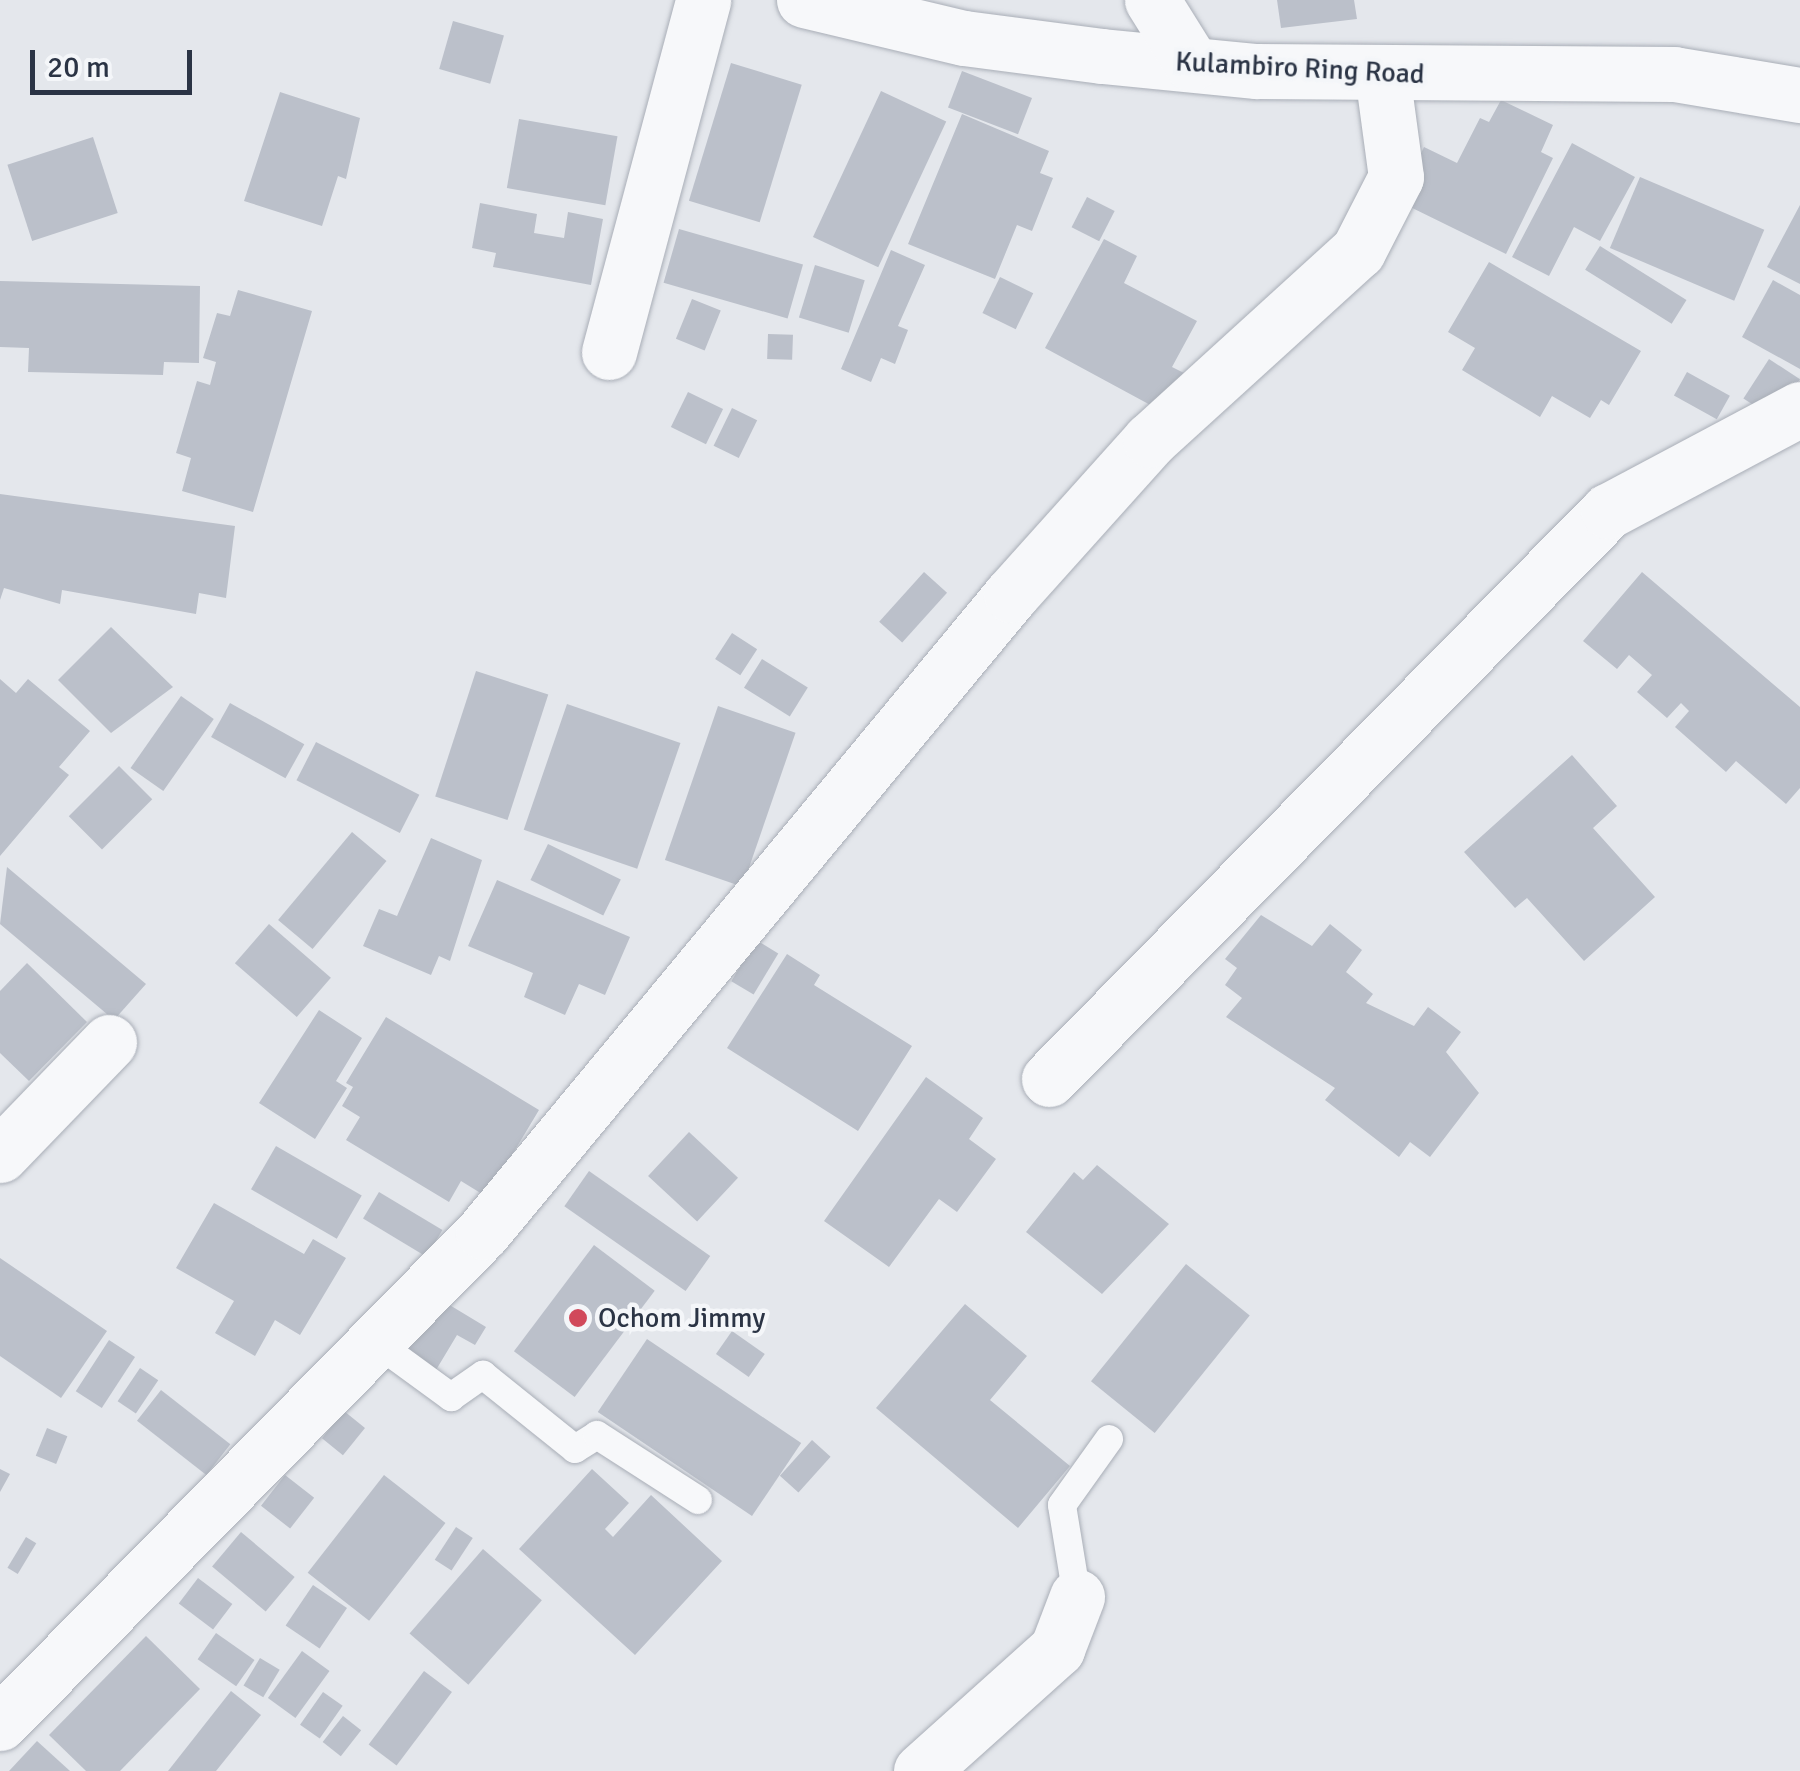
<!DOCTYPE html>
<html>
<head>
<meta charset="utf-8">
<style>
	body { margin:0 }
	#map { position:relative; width:1800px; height:1771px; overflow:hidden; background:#e4e7ec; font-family:Signika,sans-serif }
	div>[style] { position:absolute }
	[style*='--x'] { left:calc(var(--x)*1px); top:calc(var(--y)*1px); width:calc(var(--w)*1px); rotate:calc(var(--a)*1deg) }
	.building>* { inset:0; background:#bbc0ca; transform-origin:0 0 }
	.roads { filter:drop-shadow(0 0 2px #a9aeb7) drop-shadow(0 0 2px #a9aeb7) }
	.service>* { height:28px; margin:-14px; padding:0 14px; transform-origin:14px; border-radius:14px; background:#f7f8fa }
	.minor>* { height:55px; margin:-27.5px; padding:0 27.5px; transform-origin:27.5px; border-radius:27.5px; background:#f7f8fa }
	.dots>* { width:28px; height:28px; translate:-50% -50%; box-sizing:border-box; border:5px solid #f4f6f9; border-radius:50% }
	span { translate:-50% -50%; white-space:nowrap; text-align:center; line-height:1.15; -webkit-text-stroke:9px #f4f6f9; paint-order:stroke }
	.street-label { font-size:28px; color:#2b3445 }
	.poi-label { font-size:28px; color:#2b3445 }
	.left { translate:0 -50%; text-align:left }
	.scale { position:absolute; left:30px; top:50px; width:162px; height:45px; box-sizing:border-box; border:5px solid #2b3445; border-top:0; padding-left:12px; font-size:30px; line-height:35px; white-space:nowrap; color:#2b3445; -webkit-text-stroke:8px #f4f6f9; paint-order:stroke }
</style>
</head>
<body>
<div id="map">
	<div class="building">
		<i style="clip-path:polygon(1277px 0,1354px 0,1357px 19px,1281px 28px)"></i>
		<i style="left:453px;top:21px;width:53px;height:50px;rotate:16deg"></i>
		<i style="left:731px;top:63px;width:74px;height:144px;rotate:17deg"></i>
		<i style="left:962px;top:71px;width:75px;height:39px;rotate:21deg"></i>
		<i style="left:881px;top:91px;width:72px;height:161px;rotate:25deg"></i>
		<i style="clip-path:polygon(280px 92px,360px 118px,346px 179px,338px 176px,322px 226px,244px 201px)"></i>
		<i style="clip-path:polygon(1501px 100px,1553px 125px,1541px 152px,1553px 158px,1506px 254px,1398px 201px,1424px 147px,1457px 163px,1480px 118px,1489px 122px)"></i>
		<i style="clip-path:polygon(962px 114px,1049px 151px,1040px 173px,1053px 178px,1032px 231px,1017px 225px,995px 279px,908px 244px)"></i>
		<i style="left:519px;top:119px;width:100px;height:70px;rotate:10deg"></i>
		<i style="left:93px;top:137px;width:80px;height:90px;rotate:72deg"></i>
		<i style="clip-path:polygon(1572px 143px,1635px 177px,1600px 241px,1574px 227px,1549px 276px,1512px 257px)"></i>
		<i style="left:1640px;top:177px;width:135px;height:77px;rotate:23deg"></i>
		<i style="left:1087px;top:197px;width:31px;height:34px;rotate:27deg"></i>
		<i style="clip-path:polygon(480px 203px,537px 214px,534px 233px,564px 238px,568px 212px,603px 219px,591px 285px,493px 267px,496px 253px,472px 248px)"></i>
		<i style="clip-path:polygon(1800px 205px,1800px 284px,1767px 267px)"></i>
		<i style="left:679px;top:229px;width:129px;height:56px;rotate:16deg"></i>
		<i style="clip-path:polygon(1104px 239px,1137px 256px,1124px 283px,1197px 321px,1172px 367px,1188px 375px,1167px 414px,1045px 348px)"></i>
		<i style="left:1600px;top:246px;width:102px;height:28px;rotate:32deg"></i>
		<i style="clip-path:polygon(891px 250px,925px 265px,898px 326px,908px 330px,895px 364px,881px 358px,871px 382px,841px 369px)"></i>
		<i style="clip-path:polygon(1489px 262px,1641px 351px,1609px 405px,1601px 400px,1590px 418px,1552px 396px,1540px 417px,1462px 370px,1475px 348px,1448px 332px)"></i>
		<i style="left:815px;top:265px;width:52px;height:55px;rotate:17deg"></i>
		<i style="left:1000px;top:277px;width:37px;height:40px;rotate:26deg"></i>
		<i style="clip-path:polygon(1773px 280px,1800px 295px,1800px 369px,1742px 337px)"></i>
		<i style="clip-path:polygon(0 281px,200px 286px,199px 363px,164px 362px,163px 375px,28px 372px,29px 348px,0 347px)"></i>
		<i style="clip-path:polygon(238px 290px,312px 311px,253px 512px,182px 491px,191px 458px,176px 453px,197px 381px,210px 385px,216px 362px,203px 358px,217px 313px,230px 316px)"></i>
		<i style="left:692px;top:299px;width:31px;height:43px;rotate:22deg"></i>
		<i style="left:768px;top:334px;width:25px;height:25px;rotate:2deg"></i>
		<i style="left:1769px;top:359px;width:37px;height:47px;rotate:33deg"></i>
		<i style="left:1687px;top:372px;width:49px;height:27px;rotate:29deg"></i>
		<i style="left:688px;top:392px;width:39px;height:39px;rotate:26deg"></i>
		<i style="left:732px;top:408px;width:28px;height:42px;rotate:26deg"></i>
		<i style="clip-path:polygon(0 494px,235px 526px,226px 598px,199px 593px,196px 614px,62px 590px,60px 604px,4px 588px,0 600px)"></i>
		<i style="left:924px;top:572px;width:31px;height:67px;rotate:42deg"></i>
		<i style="clip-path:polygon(1642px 572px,1800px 707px,1800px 788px,1786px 804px,1736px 761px,1726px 772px,1675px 727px,1689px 711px,1681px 703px,1667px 718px,1637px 692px,1652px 675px,1629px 655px,1617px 669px,1583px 641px)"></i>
		<i style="clip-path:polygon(111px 627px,173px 687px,111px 733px,58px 680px)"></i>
		<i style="left:732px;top:633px;width:30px;height:31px;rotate:33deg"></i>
		<i style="left:762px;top:659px;width:54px;height:34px;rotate:32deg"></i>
		<i style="left:476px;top:671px;width:76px;height:132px;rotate:18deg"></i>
		<i style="clip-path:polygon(0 679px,16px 693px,28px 679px,90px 731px,59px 767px,69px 775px,0 856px)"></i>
		<i style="left:181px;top:696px;width:40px;height:88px;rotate:35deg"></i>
		<i style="left:230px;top:703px;width:85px;height:39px;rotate:29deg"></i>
		<i style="left:567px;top:704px;width:120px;height:133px;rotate:19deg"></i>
		<i style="left:718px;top:706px;width:82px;height:163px;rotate:19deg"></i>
		<i style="left:316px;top:742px;width:116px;height:43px;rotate:27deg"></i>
		<i style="clip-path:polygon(1572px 755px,1617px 806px,1593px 828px,1655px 897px,1584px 961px,1527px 898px,1515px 908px,1464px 852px)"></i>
		<i style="left:119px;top:766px;width:47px;height:71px;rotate:45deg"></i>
		<i style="left:352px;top:832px;width:45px;height:115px;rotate:40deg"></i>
		<i style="clip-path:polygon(431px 838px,482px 860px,450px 961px,439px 956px,431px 975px,363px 946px,379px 909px,397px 916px)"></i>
		<i style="left:548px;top:844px;width:81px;height:40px;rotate:26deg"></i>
		<i style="clip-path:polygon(7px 867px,146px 984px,114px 1020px,0 924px)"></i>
		<i style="clip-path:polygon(497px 880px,630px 937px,605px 995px,579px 984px,565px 1015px,524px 997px,533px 973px,468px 946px)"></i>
		<i style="clip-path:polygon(1261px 915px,1312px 946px,1330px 924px,1362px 950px,1346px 972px,1373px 994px,1366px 1003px,1414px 1026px,1428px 1007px,1461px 1032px,1446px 1052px,1479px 1093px,1430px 1157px,1410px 1142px,1399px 1157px,1325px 1100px,1335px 1088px,1226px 1017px,1242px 998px,1225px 985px,1237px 968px,1225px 959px)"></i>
		<i style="left:269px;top:924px;width:82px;height:52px;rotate:41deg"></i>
		<i style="left:756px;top:940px;width:26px;height:48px;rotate:31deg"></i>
		<i style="clip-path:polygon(787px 954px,820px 975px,814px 985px,912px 1046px,858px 1131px,727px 1048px)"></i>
		<i style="clip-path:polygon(27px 963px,87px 1022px,29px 1081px,0 1053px,0 991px)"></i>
		<i style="clip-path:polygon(319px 1010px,362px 1038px,336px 1081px,347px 1088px,315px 1139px,259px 1103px)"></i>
		<i style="clip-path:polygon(386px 1017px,539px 1110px,487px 1197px,461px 1181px,449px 1202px,346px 1140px,360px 1117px,342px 1106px,353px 1087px,346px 1083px)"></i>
		<i style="clip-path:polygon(926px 1077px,983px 1118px,969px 1139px,996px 1159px,957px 1212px,939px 1199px,889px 1267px,824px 1221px)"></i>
		<i style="left:689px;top:1132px;width:67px;height:60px;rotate:43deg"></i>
		<i style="left:276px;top:1146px;width:99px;height:50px;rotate:30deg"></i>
		<i style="clip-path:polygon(1097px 1165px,1169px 1224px,1102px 1294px,1026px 1232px,1074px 1172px,1083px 1180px)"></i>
		<i style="left:589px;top:1171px;width:148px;height:43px;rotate:35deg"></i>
		<i style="left:379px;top:1192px;width:74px;height:31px;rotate:31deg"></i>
		<i style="clip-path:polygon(214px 1203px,304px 1254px,313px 1239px,346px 1258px,300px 1335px,275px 1320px,255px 1356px,215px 1333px,234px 1301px,176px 1268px)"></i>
		<i style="left:594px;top:1245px;width:76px;height:133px;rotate:37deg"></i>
		<i style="clip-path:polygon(0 1258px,107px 1331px,61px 1398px,0 1356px)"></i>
		<i style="left:1186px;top:1264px;width:82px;height:151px;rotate:39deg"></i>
		<i style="clip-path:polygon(438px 1298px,486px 1327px,475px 1345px,457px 1335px,436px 1370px,406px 1352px)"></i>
		<i style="clip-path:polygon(965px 1304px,1027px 1356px,990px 1400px,1070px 1466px,1018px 1528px,876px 1408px)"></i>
		<i style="left:732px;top:1331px;width:40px;height:28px;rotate:35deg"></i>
		<i style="left:647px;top:1339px;width:186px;height:88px;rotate:34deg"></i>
		<i style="left:109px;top:1340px;width:31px;height:61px;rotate:33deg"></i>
		<i style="left:140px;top:1368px;width:22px;height:40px;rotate:34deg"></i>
		<i style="left:161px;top:1390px;width:88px;height:39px;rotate:38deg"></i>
		<i style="left:344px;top:1411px;width:27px;height:35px;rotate:39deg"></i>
		<i style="left:47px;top:1428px;width:22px;height:30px;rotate:22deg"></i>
		<i style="left:812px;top:1440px;width:25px;height:48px;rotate:42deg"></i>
		<i style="clip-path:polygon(0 1469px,10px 1474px,0 1492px)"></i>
		<i style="clip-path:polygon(592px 1469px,629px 1503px,605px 1529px,613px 1537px,651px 1495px,722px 1561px,635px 1655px,519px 1549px)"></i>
		<i style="left:285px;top:1475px;width:37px;height:39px;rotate:38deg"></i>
		<i style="left:384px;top:1475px;width:78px;height:124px;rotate:38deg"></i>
		<i style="left:456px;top:1527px;width:20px;height:39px;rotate:33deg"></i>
		<i style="left:241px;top:1532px;width:70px;height:45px;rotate:40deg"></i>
		<i style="left:26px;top:1537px;width:12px;height:36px;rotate:31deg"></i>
		<i style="left:483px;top:1549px;width:78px;height:112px;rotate:41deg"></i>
		<i style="left:198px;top:1578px;width:43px;height:32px;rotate:37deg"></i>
		<i style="left:313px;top:1585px;width:41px;height:49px;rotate:34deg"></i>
		<i style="left:216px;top:1633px;width:47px;height:32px;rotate:35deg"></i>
		<i style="clip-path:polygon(146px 1636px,200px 1689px,120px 1771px,86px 1771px,49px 1735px)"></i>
		<i style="left:302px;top:1651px;width:34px;height:58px;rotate:36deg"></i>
		<i style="left:260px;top:1658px;width:23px;height:32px;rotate:31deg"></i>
		<i style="left:424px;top:1671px;width:35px;height:92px;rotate:37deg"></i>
		<i style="clip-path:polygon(231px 1691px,261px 1715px,216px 1771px,168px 1771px)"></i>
		<i style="left:323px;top:1692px;width:24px;height:40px;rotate:35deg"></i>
		<i style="left:343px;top:1716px;width:23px;height:33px;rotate:38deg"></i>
		<i style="clip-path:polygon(37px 1741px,70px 1771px,9px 1771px)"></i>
	</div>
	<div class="roads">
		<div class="service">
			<i style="--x:377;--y:1343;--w:92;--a:36.1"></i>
			<i style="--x:451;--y:1397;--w:39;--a:-35"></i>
			<i style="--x:483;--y:1375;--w:118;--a:38.8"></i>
			<i style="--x:575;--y:1449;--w:26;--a:-32"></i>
			<i style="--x:597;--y:1435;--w:120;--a:32.8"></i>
			<i style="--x:1077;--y:1597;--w:93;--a:-99.3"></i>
			<i style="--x:1062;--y:1505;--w:81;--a:-54.5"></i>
		</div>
		<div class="minor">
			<i style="--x:804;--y:0;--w:164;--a:13.4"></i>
			<i style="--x:964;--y:38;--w:139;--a:7.4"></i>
			<i style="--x:1102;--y:56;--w:155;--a:5.6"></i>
			<i style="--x:1256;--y:71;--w:418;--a:0.4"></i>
			<i style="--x:1674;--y:74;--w:128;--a:9.5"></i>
			<i style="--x:1152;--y:0;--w:75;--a:58"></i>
			<i style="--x:609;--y:352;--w:364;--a:-75"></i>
			<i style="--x:1049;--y:1079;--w:797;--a:-45.46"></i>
			<i style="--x:1608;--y:511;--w:217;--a:-28"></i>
			<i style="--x:0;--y:1155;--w:157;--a:-46"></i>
			<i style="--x:0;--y:1723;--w:689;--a:-45.47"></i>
			<i style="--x:483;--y:1232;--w:827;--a:-50.35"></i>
			<i style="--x:1011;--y:595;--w:208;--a:-48.1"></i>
			<i style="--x:1150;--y:440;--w:281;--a:-42.3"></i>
			<i style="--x:1358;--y:251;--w:83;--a:-62.8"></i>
			<i style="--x:1396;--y:177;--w:104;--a:-97.7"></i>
			<i style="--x:921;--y:1771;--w:183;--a:-41.9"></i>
			<i style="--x:1057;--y:1649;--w:56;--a:-69"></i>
		</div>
	</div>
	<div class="dots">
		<i style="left:578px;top:1318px;background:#d1495b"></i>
	</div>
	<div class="street-label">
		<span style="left:1300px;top:68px;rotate:3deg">Kulambiro Ring Road</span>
	</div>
	<div class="poi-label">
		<span class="left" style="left:598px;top:1318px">Ochom Jimmy</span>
	</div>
	<div class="scale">20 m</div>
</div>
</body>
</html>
